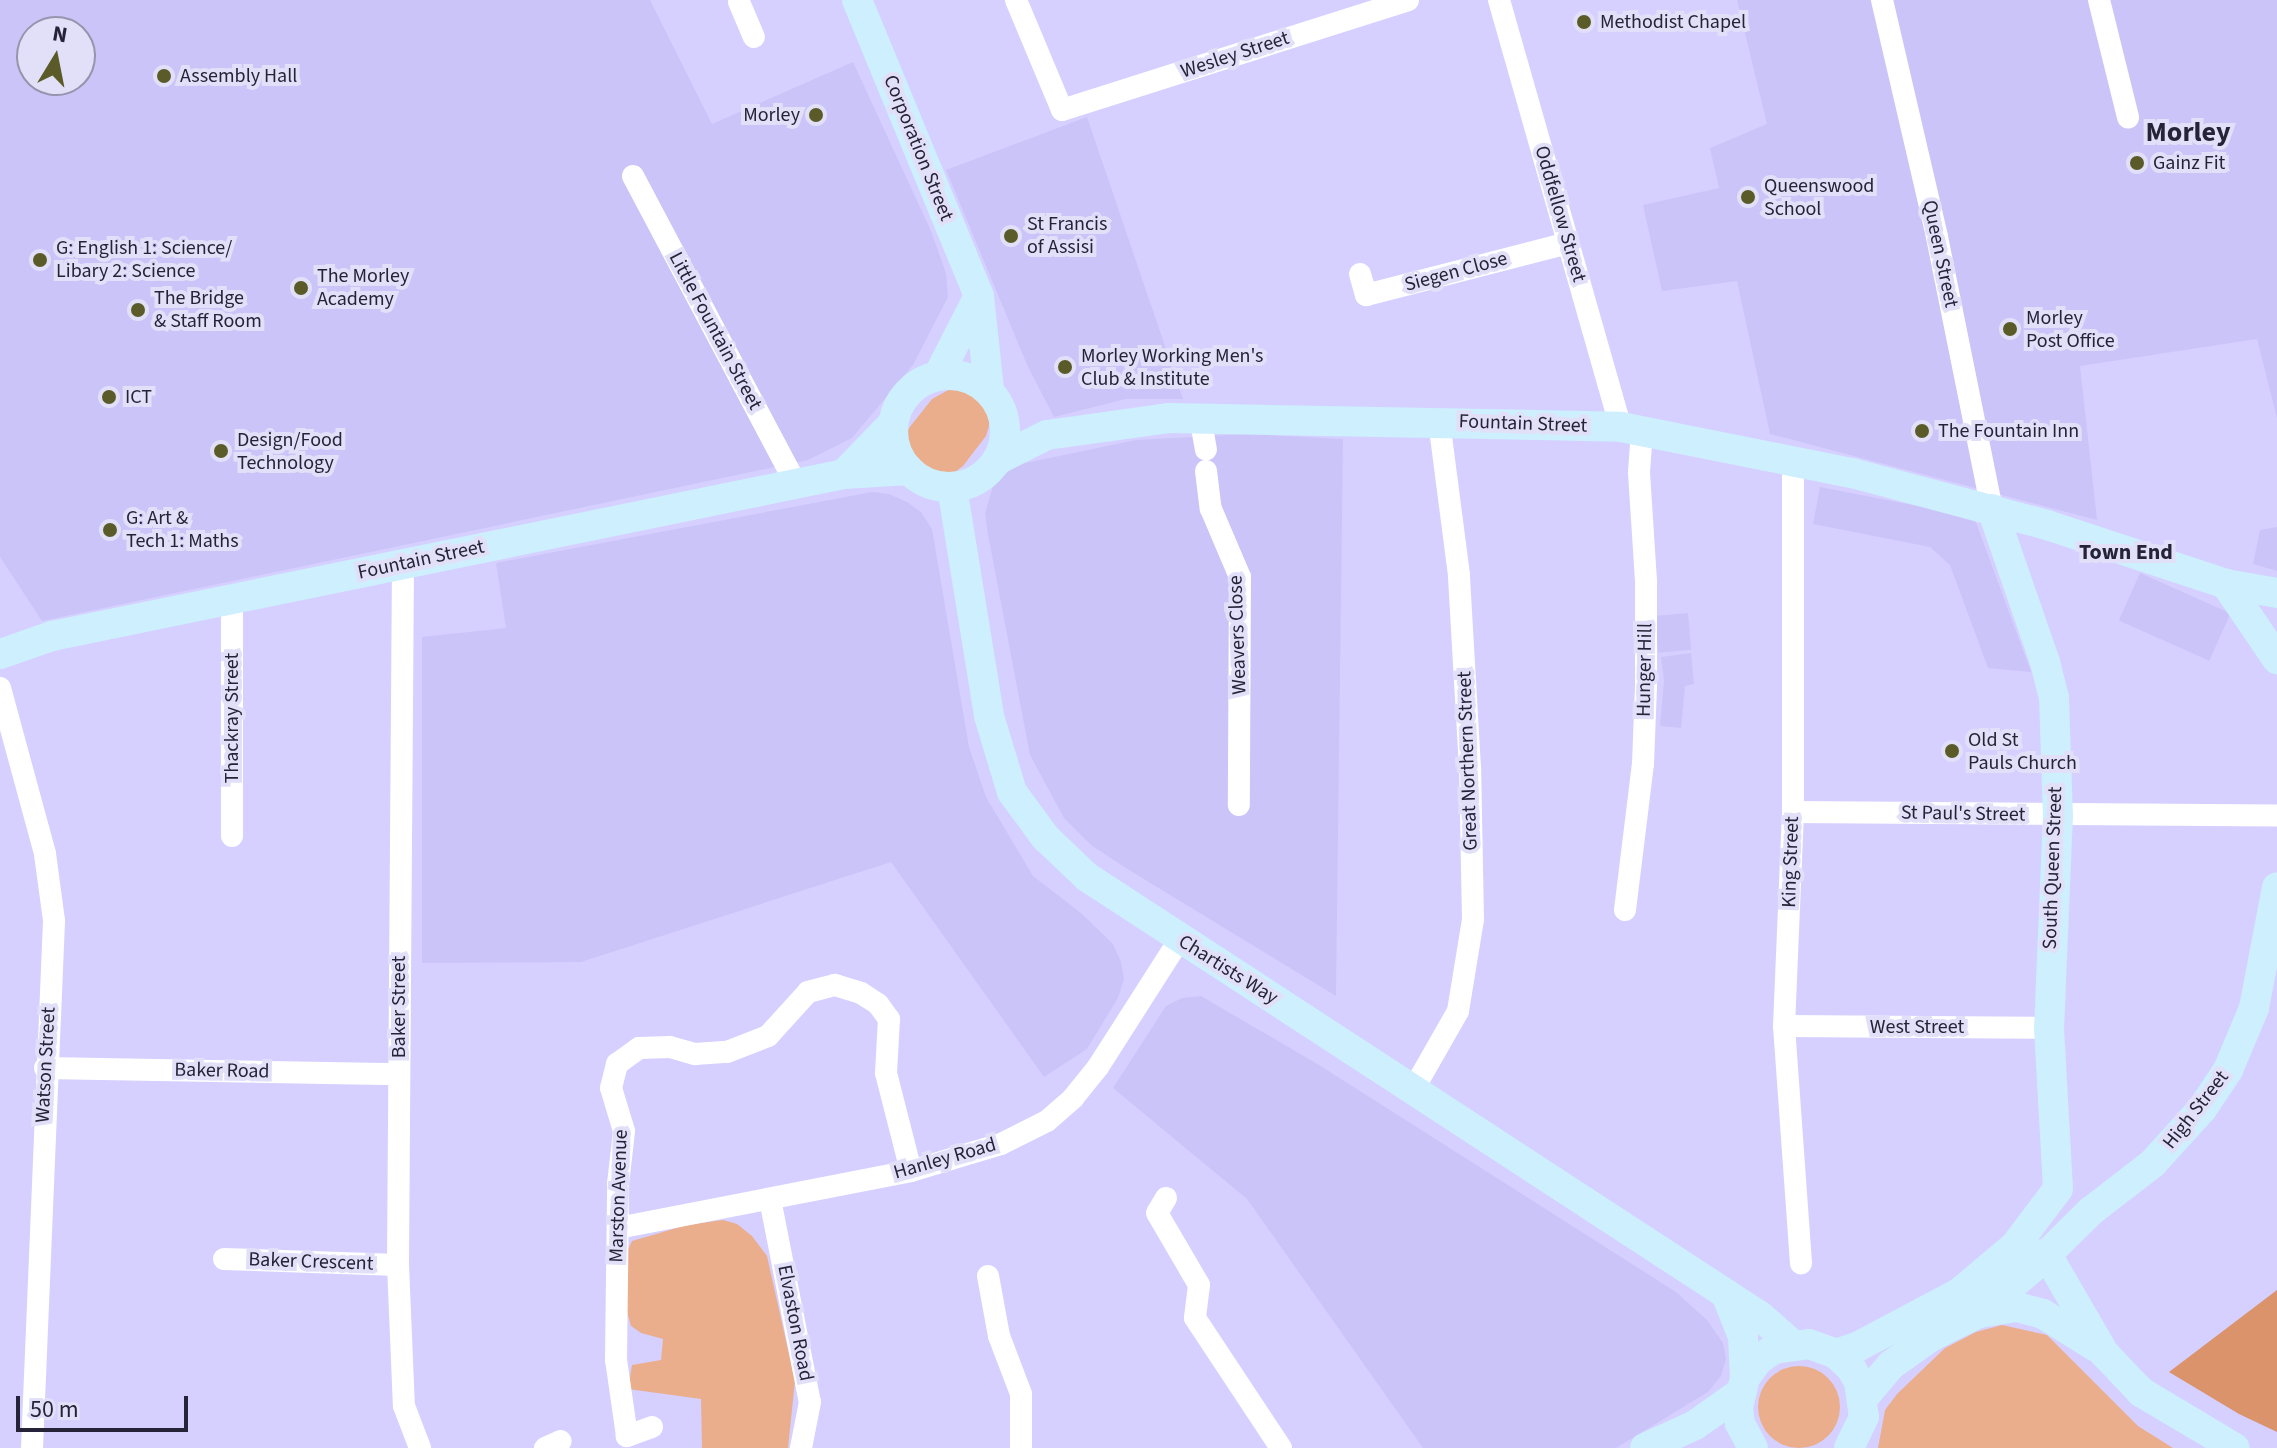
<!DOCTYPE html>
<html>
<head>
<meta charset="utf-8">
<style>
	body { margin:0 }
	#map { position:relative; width:2277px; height:1448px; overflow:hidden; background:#d5d0ff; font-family:"Source Sans 3",sans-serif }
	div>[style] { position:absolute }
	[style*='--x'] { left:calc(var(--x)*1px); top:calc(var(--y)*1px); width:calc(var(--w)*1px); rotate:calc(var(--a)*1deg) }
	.built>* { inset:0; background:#cbc4f9; transform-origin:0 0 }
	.green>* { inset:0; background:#ebae8c }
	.round { border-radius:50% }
	.forest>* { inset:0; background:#da936b }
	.street>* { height:22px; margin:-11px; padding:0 11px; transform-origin:11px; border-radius:11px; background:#fff }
	.secondary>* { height:30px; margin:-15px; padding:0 15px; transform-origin:15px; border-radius:15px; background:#ceeffe }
	.secondary>.ring { margin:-15px; padding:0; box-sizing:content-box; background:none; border:30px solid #ceeffe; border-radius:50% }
	.dots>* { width:22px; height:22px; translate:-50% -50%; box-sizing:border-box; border:4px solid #e2e0f8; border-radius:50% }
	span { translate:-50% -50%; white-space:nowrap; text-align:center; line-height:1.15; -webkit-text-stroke:8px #e2e0f8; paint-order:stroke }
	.poi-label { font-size:20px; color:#262339 }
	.left { translate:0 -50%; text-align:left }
	.right { translate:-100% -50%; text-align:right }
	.street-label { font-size:20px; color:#262339 }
	.neighbourhood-label { font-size:22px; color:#262339; font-weight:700 }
	.district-label { font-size:28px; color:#262339; font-weight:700 }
	.north { position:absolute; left:16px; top:16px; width:80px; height:80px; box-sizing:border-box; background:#e2e0f8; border:2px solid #9794ac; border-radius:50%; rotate:10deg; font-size:22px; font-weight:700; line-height:32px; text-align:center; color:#262339 }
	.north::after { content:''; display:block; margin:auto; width:28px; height:36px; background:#5a5b29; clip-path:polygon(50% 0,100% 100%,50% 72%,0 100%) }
	.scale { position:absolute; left:16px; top:1396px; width:172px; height:36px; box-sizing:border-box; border:4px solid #262339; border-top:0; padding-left:10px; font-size:24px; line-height:28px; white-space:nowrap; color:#262339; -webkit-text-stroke:6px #e2e0f8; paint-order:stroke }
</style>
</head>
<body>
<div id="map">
	<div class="built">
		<i style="clip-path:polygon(evenodd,0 0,650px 0,712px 124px,853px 62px,931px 231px,946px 273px,948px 297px,913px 365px,852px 438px,808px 460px,42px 621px,0 557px,0 0,32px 32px,80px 32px,80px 80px,32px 80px,32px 32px)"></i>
		<i style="clip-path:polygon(1737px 0,2277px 0,2277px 418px,2257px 339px,2080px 366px,2097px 520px,1770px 434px,1737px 281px,1662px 291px,1643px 205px,1719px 188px,1710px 148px,1767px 124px)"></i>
		<i style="clip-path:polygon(1087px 117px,1183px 399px,1126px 399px,1054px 417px,1028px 367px,946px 170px)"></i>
		<i style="clip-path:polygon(1247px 434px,1343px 439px,1336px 996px,1129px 870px,1091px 845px,1064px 818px,1030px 755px,987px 529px,985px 513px,994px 483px,1016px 465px,1136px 440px)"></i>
		<i style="clip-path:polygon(1820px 487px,1974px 517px,2031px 672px,1988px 668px,1950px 565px,1930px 547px,1813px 524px)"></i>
		<i style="clip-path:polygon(872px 492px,889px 494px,907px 502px,921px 512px,932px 529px,969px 747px,986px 797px,1033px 876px,1081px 913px,1113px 944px,1121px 962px,1124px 979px,1118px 998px,1087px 1049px,1044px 1077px,891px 862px,581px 962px,422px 963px,422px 637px,506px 628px,496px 563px)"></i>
		<i style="clip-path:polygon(2277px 527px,2277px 571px,2253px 564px,2260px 530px)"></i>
		<i style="left:2140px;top:573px;width:99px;height:52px;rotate:24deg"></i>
		<i style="left:1688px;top:613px;width:37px;height:33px;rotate:85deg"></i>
		<i style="clip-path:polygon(1691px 653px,1694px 684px,1685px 686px,1681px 728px,1660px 726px,1664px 681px,1661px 657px)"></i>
		<i style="clip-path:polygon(1201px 996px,1319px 1065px,1676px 1292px,1707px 1320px,1723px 1343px,1726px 1359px,1721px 1376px,1708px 1392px,1616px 1448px,1423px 1448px,1247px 1199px,1113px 1088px,1166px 1006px,1182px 998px)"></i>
	</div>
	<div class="green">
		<i style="clip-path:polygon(950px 389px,961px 389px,979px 398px,989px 416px,989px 426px,986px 436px,963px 466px,955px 472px,935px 475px,916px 467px,910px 458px,906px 438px,909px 428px,932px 399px)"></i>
		<i style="clip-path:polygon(723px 1220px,737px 1224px,752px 1236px,767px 1256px,795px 1381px,788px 1448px,702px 1448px,701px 1399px,628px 1389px,632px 1365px,661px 1360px,663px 1339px,641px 1333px,631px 1326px,627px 1312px,626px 1253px,632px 1241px,687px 1225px)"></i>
		<i style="clip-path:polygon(2002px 1325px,2047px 1335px,2138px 1426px,2173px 1448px,1878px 1448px,1885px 1410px,1897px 1394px,1945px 1348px,1976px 1332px)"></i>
		<i class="round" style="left:1758px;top:1366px;width:82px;height:82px"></i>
	</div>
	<div class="forest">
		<i style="clip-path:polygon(2277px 1290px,2277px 1432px,2239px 1414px,2169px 1372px)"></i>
	</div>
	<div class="street">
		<i style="--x:1016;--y:0;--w:119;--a:67.3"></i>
		<i style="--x:1062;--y:110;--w:363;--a:-17.6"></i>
		<i style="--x:1499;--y:0;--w:444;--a:74.1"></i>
		<i style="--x:1882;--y:0;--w:243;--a:76.9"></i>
		<i style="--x:1937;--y:237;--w:278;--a:78.6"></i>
		<i style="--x:2099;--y:0;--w:121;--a:76.1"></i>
		<i style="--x:739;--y:2;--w:38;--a:67"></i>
		<i style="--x:633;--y:176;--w:351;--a:62.1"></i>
		<i style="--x:1360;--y:274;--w:22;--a:74"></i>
		<i style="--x:1366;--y:295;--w:209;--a:-14.4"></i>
		<i style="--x:1200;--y:416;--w:34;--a:80"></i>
		<i style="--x:1793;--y:460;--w:352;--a:90"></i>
		<i style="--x:1793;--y:812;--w:214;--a:92.4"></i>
		<i style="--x:1784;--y:1026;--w:238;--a:85.9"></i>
		<i style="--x:1206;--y:471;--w:38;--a:83"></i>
		<i style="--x:1211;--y:509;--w:74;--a:66.9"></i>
		<i style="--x:1240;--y:577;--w:228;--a:90.3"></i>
		<i style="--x:403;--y:563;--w:702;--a:90.41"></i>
		<i style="--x:398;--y:1265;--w:141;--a:87.6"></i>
		<i style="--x:404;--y:1406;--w:45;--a:69.1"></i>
		<i style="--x:232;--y:599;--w:237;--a:90"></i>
		<i style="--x:0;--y:688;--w:172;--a:74.8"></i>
		<i style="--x:45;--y:854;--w:68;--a:82.3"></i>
		<i style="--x:54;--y:921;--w:527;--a:92.39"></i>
		<i style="--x:1793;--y:812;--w:484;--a:0.4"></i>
		<i style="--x:1625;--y:910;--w:147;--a:-83"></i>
		<i style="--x:1643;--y:764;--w:79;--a:-87.8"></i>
		<i style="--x:1646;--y:685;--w:104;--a:-90"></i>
		<i style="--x:1646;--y:581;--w:109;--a:-93.7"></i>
		<i style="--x:1639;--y:472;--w:42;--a:-85.9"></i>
		<i style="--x:1784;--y:1026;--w:265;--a:0.4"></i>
		<i style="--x:45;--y:1068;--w:354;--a:1"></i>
		<i style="--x:1413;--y:1090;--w:91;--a:-60.3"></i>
		<i style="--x:1458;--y:1011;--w:93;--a:-80.7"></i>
		<i style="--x:1473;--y:919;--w:151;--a:-91.1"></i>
		<i style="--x:1470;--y:768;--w:193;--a:-93.3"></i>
		<i style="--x:1459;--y:575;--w:155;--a:-97.4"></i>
		<i style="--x:1166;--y:1198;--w:17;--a:121"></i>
		<i style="--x:1157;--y:1213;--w:83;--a:59.7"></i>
		<i style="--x:1199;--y:1285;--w:33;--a:97"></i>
		<i style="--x:1195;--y:1318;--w:156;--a:56.5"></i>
		<i style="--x:770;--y:1199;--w:207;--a:78.9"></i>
		<i style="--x:810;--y:1402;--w:47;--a:101.1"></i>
		<i style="--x:618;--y:1228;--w:298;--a:-11"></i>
		<i style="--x:911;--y:1171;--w:94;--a:-16.7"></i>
		<i style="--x:1001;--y:1144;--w:51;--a:-26.6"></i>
		<i style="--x:1047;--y:1121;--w:35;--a:-41"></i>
		<i style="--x:1073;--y:1098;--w:40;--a:-51"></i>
		<i style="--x:1098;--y:1067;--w:152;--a:-57.4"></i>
		<i style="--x:224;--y:1259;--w:174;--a:2"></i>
		<i style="--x:988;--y:1276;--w:61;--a:79.6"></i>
		<i style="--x:999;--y:1336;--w:62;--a:69.2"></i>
		<i style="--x:1021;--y:1394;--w:54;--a:90"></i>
		<i style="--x:652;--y:1427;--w:27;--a:160"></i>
		<i style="--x:627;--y:1436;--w:77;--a:-98.2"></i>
		<i style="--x:616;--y:1360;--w:176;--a:-89.3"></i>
		<i style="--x:618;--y:1184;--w:53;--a:-83.5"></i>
		<i style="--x:624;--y:1131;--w:45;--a:-106.8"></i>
		<i style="--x:611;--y:1088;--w:25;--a:-76"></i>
		<i style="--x:617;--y:1064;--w:27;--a:-36"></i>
		<i style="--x:639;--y:1048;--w:31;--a:-2"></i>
		<i style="--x:670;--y:1047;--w:26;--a:16"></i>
		<i style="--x:695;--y:1054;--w:32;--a:-4"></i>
		<i style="--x:727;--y:1052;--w:44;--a:-21.3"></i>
		<i style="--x:768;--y:1036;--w:59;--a:-47.7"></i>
		<i style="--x:808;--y:992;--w:28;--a:-15"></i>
		<i style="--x:835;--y:985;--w:27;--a:17"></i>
		<i style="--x:861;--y:993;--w:20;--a:33"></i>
		<i style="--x:878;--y:1004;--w:19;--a:54"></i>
		<i style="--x:889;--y:1019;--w:54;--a:93.2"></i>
		<i style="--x:886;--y:1073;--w:101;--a:75.7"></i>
		<i style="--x:545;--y:1448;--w:17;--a:-24"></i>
	</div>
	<div class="secondary">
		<i style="--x:857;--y:0;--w:320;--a:67.6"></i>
		<i style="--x:979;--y:296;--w:95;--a:83.9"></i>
		<i class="ring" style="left:893px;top:375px;width:82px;height:82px"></i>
		<i style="--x:938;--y:376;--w:90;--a:-62.9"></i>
		<i style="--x:997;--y:460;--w:56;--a:-26.6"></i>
		<i style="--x:1047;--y:435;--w:124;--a:-7.9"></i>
		<i style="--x:1170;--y:418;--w:451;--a:1.1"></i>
		<i style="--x:1621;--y:427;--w:236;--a:11.3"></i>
		<i style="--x:1852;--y:473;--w:202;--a:14.9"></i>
		<i style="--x:2047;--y:525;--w:188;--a:18.2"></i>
		<i style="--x:2226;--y:584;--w:52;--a:10"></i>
		<i style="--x:844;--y:474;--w:71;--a:-46.1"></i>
		<i style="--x:952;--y:487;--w:232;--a:80.8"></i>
		<i style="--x:989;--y:716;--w:79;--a:73.2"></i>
		<i style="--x:1012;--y:792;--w:56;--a:53.7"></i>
		<i style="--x:1045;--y:837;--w:58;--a:43.6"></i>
		<i style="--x:1087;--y:877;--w:804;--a:33.12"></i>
		<i style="--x:1760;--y:1316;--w:43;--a:41.2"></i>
		<i style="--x:1992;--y:509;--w:162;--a:70.9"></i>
		<i style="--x:2045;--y:662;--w:36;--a:76"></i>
		<i style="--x:2054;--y:697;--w:118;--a:88.1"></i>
		<i style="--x:2058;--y:815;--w:213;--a:92.4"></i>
		<i style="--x:2049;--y:1028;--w:161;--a:86.8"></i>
		<i style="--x:2226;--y:584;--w:91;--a:55.8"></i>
		<i style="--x:0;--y:654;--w:55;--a:-19.1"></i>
		<i style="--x:52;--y:636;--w:808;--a:-11.56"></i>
		<i style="--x:844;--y:474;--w:65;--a:-3.5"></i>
		<i style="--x:2046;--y:1253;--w:116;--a:59.9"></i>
		<i style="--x:2104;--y:1353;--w:54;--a:46.5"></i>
		<i style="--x:2141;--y:1392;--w:109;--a:30.8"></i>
		<i style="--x:1726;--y:1294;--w:46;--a:68.4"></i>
		<i style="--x:1743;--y:1337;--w:41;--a:87.2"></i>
		<i style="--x:1979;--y:1313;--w:38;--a:-9"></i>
		<i style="--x:2017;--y:1307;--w:27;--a:15"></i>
		<i style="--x:2043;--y:1314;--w:62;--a:31.9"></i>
		<i style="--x:1836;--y:1354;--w:24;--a:-19"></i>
		<i style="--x:1859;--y:1346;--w:113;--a:-27.9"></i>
		<i style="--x:1959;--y:1293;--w:73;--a:-40"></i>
		<i style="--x:2015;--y:1246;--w:71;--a:-53"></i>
		<i style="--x:1864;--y:1397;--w:42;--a:-49.8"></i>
		<i style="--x:1891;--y:1365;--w:50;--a:-35.3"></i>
		<i style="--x:1932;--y:1336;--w:52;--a:-26.1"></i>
		<i style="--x:1979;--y:1313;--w:76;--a:-40.2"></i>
		<i style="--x:2037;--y:1264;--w:76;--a:-44.5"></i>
		<i style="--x:2091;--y:1211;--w:78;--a:-37.7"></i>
		<i style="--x:2153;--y:1163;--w:73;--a:-47.8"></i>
		<i style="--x:2202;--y:1109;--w:47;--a:-56.3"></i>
		<i style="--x:2228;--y:1070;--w:67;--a:-67.2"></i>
		<i style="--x:2254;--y:1008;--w:123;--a:-79.2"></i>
		<i style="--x:1645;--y:1448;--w:55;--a:-24.7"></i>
		<i style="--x:1695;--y:1425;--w:54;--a:-35.2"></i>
		<i style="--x:1753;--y:1448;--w:27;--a:-118"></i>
		<i style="--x:1740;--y:1424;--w:16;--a:-97"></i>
		<i style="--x:1738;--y:1408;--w:31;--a:-77"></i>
		<i style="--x:1745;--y:1378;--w:22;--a:-54"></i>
		<i style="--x:1758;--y:1360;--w:19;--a:-35"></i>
		<i style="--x:1774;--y:1349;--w:35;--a:-8"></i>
		<i style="--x:1809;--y:1344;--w:29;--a:20"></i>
		<i style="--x:1836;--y:1354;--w:21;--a:43"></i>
		<i style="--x:1851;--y:1368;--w:16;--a:60"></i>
		<i style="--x:1859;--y:1382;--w:35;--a:82"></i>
		<i style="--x:1864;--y:1417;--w:34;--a:116"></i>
	</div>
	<div class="dots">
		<i style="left:1584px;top:22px;background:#5a5b29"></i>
		<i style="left:164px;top:76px;background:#5a5b29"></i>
		<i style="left:816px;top:115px;background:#5a5b29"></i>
		<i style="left:2137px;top:163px;background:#5a5b29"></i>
		<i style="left:1748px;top:197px;background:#5a5b29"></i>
		<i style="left:1011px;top:236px;background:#5a5b29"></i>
		<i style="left:40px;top:260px;background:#5a5b29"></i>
		<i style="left:301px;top:288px;background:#5a5b29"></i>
		<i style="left:138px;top:310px;background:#5a5b29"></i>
		<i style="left:2010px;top:329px;background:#5a5b29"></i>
		<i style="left:1065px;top:367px;background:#5a5b29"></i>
		<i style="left:109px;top:397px;background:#5a5b29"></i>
		<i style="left:1922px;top:431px;background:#5a5b29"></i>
		<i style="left:221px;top:451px;background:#5a5b29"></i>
		<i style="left:110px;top:530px;background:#5a5b29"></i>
		<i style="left:1952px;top:751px;background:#5a5b29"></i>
	</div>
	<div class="poi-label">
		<span class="left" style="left:1600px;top:22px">Methodist Chapel</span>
		<span class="left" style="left:180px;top:76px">Assembly Hall</span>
		<span class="right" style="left:800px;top:115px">Morley</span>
		<span class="left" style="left:2153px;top:163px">Gainz Fit</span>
		<span class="left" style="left:1764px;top:198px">Queenswood<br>School</span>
		<span class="left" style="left:1027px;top:236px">St Francis<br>of Assisi</span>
		<span class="left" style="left:56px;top:260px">G: English 1: Science/<br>Libary 2: Science</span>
		<span class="left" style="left:317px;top:288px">The Morley<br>Academy</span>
		<span class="left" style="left:154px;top:310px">The Bridge<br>&amp; Staff Room</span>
		<span class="left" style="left:2026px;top:330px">Morley<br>Post Office</span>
		<span class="left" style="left:1081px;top:368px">Morley Working Men's<br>Club &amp; Institute</span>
		<span class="left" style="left:125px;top:397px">ICT</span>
		<span class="left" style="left:1938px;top:431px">The Fountain Inn</span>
		<span class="left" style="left:237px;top:452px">Design/Food<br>Technology</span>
		<span class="left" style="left:126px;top:530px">G: Art &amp;<br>Tech 1: Maths</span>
		<span class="left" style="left:1968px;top:752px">Old St<br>Pauls Church</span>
	</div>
	<div class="street-label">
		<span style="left:1235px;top:55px;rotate:-18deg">Wesley Street</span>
		<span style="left:918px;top:148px;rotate:68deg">Corporation Street</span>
		<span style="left:1560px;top:214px;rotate:74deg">Oddfellow Street</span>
		<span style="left:1940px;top:254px;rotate:78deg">Queen Street</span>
		<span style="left:1456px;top:272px;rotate:-15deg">Siegen Close</span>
		<span style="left:715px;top:331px;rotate:62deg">Little Fountain Street</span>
		<span style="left:1523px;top:424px;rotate:2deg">Fountain Street</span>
		<span style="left:421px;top:560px;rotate:-12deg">Fountain Street</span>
		<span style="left:1238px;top:635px;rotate:-92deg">Weavers Close</span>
		<span style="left:1645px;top:670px;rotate:-89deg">Hunger Hill</span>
		<span style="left:232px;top:718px;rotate:-90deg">Thackray Street</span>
		<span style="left:1468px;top:761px;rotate:-92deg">Great Northern Street</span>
		<span style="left:1963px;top:814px;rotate:1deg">St Paul's Street</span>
		<span style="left:1791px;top:862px;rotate:-88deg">King Street</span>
		<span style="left:2053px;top:868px;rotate:-88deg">South Queen Street</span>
		<span style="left:1228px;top:970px;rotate:32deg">Chartists Way</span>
		<span style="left:399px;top:1007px;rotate:-90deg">Baker Street</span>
		<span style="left:1917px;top:1027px">West Street</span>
		<span style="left:46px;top:1065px;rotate:-87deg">Watson Street</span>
		<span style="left:222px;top:1071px;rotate:1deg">Baker Road</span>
		<span style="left:2196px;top:1110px;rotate:-52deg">High Street</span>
		<span style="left:945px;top:1159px;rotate:-16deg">Hanley Road</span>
		<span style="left:619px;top:1196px;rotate:-88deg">Marston Avenue</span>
		<span style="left:311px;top:1262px;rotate:2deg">Baker Crescent</span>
		<span style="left:795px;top:1323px;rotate:79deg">Elvaston Road</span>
	</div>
	<div class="neighbourhood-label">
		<span style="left:2126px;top:553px">Town End</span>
	</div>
	<div class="district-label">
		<span style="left:2188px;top:132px">Morley</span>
	</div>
	<div class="north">N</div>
	<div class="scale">50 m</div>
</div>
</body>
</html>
